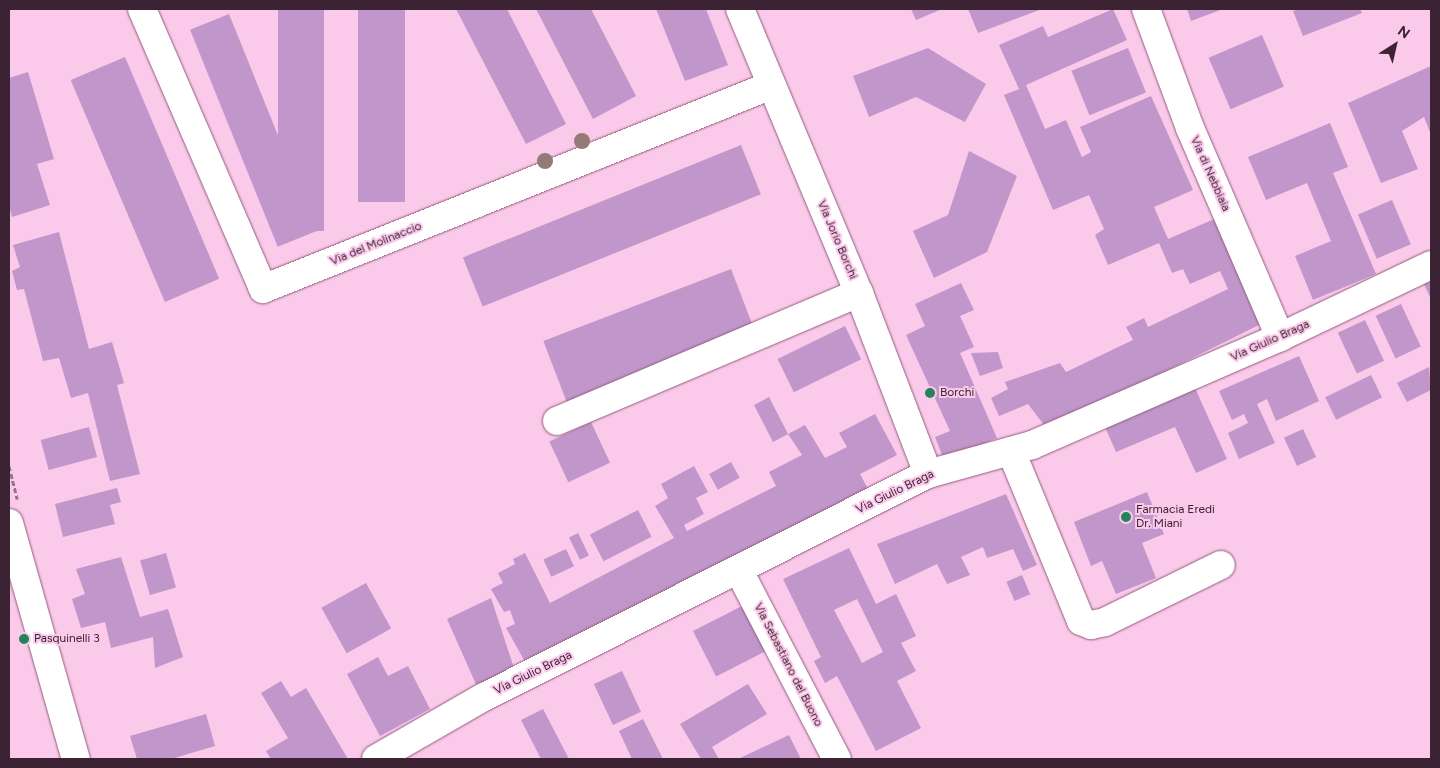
<!DOCTYPE html>
<html>
<head>
<meta charset="utf-8">
<style>
	body { margin:0 }
	#map { position:relative; width:1440px; height:768px; overflow:hidden; background:#fbc9e9; font-family:Figtree,sans-serif }
	div>[style] { position:absolute }
	[style*='--x'] { left:calc(var(--x)*1px); top:calc(var(--y)*1px); width:calc(var(--w)*1px); rotate:calc(var(--a)*1deg) }
	.building>* { inset:0; background:#c196ca; transform-origin:0 0 }
	.path>* { height:3px; margin-top:-1.5px; transform-origin:0; background:repeating-linear-gradient(90deg,#967289 0 5px,transparent 0 7.5px) }
	.roads { filter:drop-shadow(0 0 1px #915b7f) drop-shadow(0 0 1px #915b7f) }
	.minor>* { height:28px; margin:-14px; padding:0 14px; transform-origin:14px; border-radius:14px; background:#fff }
	.trees>* { width:16px; height:16px; margin:-8px; border-radius:50%; background:#957b77 }
	.dots>* { width:14px; height:14px; translate:-50% -50%; box-sizing:border-box; border:2px solid #fbc9e9; border-radius:50% }
	span { translate:-50% -50%; white-space:nowrap; text-align:center; line-height:1.15; -webkit-text-stroke:4px #fbc9e9; paint-order:stroke }
	.street-label { font-size:12px; color:#3b2333 }
	.poi-label { font-size:12px; color:#3b2333 }
	.left { translate:0 -50%; text-align:left }
	.frame { position:absolute; inset:0; border:10px solid #3b2333; pointer-events:none }
	.north { position:absolute; left:1370px; top:20px; width:50px; height:50px; -webkit-text-stroke:4px #fbc9e9; paint-order:stroke; rotate:35deg; font-size:14px; font-weight:700; line-height:20px; text-align:center; color:#3b2333 }
	.north::after { content:''; display:block; margin:auto; width:18px; height:22px; background:#3b2333; clip-path:polygon(50% 0,100% 100%,50% 72%,0 100%) }
</style>
</head>
<body>
<div id="map">
	<div class="building">
		<i style="left:278px;top:9px;width:46px;height:222px"></i>
		<i style="left:358px;top:9px;width:47px;height:193px"></i>
		<i style="clip-path:polygon(456px 9px,507px 9px,566px 124px,526px 144px)"></i>
		<i style="clip-path:polygon(536px 9px,591px 9px,636px 96px,593px 119px)"></i>
		<i style="clip-path:polygon(656px 9px,706px 9px,728px 65px,685px 81px)"></i>
		<i style="clip-path:polygon(911px 9px,942px 9px,916px 20px)"></i>
		<i style="clip-path:polygon(968px 9px,1042px 9px,978px 33px)"></i>
		<i style="clip-path:polygon(1113px 9px,1127px 40px,1026px 85px,1045px 129px,1066px 120px,1082px 157px,1091px 152px,1080px 127px,1151px 96px,1193px 190px,1154px 207px,1168px 239px,1219px 217px,1269px 320px,1152px 378px,1044px 425px,1028px 404px,999px 416px,991px 398px,1008px 389px,1005px 382px,1060px 363px,1066px 372px,1133px 340px,1126px 327px,1144px 318px,1148px 327px,1228px 289px,1220px 271px,1190px 284px,1183px 269px,1172px 273px,1159px 243px,1108px 265px,1095px 235px,1104px 229px,1089px 195px,1053px 210px,1004px 95px,1019px 89px,999px 45px,1043px 26px,1048px 37px)"></i>
		<i style="clip-path:polygon(1187px 9px,1223px 9px,1191px 21px)"></i>
		<i style="clip-path:polygon(1299px 9px,1360px 9px,1362px 13px,1303px 36px,1293px 11px)"></i>
		<i style="left:229px;top:14px;width:234px;height:42px;rotate:68deg"></i>
		<i style="left:1262px;top:35px;width:56px;height:58px;rotate:67deg"></i>
		<i style="clip-path:polygon(928px 48px,986px 84px,965px 122px,916px 97px,869px 117px,853px 76px)"></i>
		<i style="left:1128px;top:48px;width:48px;height:61px;rotate:68deg"></i>
		<i style="left:125px;top:57px;width:241px;height:59px;rotate:67deg"></i>
		<i style="clip-path:polygon(1431px 66px,1431px 135px,1424px 117px,1402px 131px,1418px 169px,1381px 183px,1348px 103px)"></i>
		<i style="clip-path:polygon(28px 72px,54px 159px,37px 164px,50px 205px,12px 217px,9px 205px,9px 78px)"></i>
		<i style="clip-path:polygon(1330px 123px,1348px 167px,1333px 173px,1376px 274px,1313px 300px,1295px 256px,1331px 241px,1307px 183px,1266px 200px,1248px 157px)"></i>
		<i style="left:741px;top:145px;width:53px;height:300px;rotate:68deg"></i>
		<i style="clip-path:polygon(969px 151px,1017px 176px,987px 252px,934px 278px,913px 231px,948px 215px)"></i>
		<i style="left:1392px;top:200px;width:48px;height:37px;rotate:67deg"></i>
		<i style="clip-path:polygon(59px 232px,89px 349px,112px 342px,124px 383px,117px 385px,140px 474px,110px 481px,88px 393px,71px 398px,59px 358px,43px 361px,24px 289px,17px 290px,12px 271px,20px 267px,13px 245px)"></i>
		<i style="left:731px;top:269px;width:66px;height:201px;rotate:69deg"></i>
		<i style="clip-path:polygon(1431px 276px,1431px 299px,1422px 280px)"></i>
		<i style="clip-path:polygon(961px 283px,974px 310px,960px 316px,974px 347px,960px 353px,997px 438px,944px 460px,935px 437px,950px 431px,906px 335px,925px 326px,915px 304px)"></i>
		<i style="left:1401px;top:304px;width:47px;height:28px;rotate:65deg"></i>
		<i style="left:1365px;top:320px;width:45px;height:30px;rotate:65deg"></i>
		<i style="left:845px;top:326px;width:37px;height:75px;rotate:64deg"></i>
		<i style="clip-path:polygon(998px 352px,1003px 368px,980px 376px,971px 353px)"></i>
		<i style="clip-path:polygon(1299px 356px,1319px 401px,1276px 421px,1267px 399px,1257px 404px,1275px 443px,1239px 459px,1228px 433px,1248px 423px,1244px 414px,1232px 420px,1219px 391px)"></i>
		<i style="clip-path:polygon(1429px 367px,1431px 390px,1407px 402px,1397px 383px)"></i>
		<i style="left:1371px;top:375px;width:25px;height:51px;rotate:64deg"></i>
		<i style="clip-path:polygon(1195px 388px,1227px 459px,1196px 473px,1175px 427px,1116px 452px,1105px 427px)"></i>
		<i style="clip-path:polygon(769px 397px,788px 434px,805px 425px,825px 458px,847px 447px,839px 433px,875px 414px,897px 455px,860px 474px,869px 491px,528px 667px,506px 628px,515px 624px,510px 610px,504px 612px,491px 589px,503px 583px,498px 573px,515px 564px,513px 559px,525px 553px,550px 603px,674px 538px,655px 506px,668px 498px,661px 484px,694px 466px,708px 492px,696px 498px,704px 514px,684px 525px,687px 531px,776px 486px,769px 472px,802px 455px,788px 434px,773px 442px,754px 405px)"></i>
		<i style="left:591px;top:422px;width:45px;height:46px;rotate:65deg"></i>
		<i style="left:89px;top:427px;width:31px;height:50px;rotate:75deg"></i>
		<i style="left:1303px;top:429px;width:31px;height:21px;rotate:65deg"></i>
		<i style="left:731px;top:462px;width:18px;height:25px;rotate:61deg"></i>
		<i style="clip-path:polygon(117px 488px,121px 502px,110px 505px,115px 524px,63px 537px,55px 504px)"></i>
		<i style="clip-path:polygon(1147px 492px,1164px 534px,1142px 543px,1156px 578px,1116px 594px,1102px 561px,1091px 566px,1074px 522px)"></i>
		<i style="clip-path:polygon(1006px 494px,1037px 565px,1023px 571px,1013px 549px,987px 558px,983px 547px,961px 557px,970px 575px,947px 584px,937px 564px,895px 584px,877px 544px)"></i>
		<i style="left:638px;top:510px;width:30px;height:54px;rotate:63deg"></i>
		<i style="left:578px;top:533px;width:25px;height:10px;rotate:64deg"></i>
		<i style="clip-path:polygon(evenodd,849px 548px,876px 604px,896px 594px,916px 636px,901px 643px,916px 671px,897px 681px,921px 728px,876px 751px,837px 676px,825px 683px,814px 661px,821px 657px,783px 579px,849px 548px,857px 599px,883px 652px,862px 663px,834px 610px,857px 599px)"></i>
		<i style="left:566px;top:549px;width:19px;height:25px;rotate:65deg"></i>
		<i style="left:166px;top:553px;width:36px;height:27px;rotate:74deg"></i>
		<i style="clip-path:polygon(121px 557px,140px 617px,168px 609px,183px 657px,155px 668px,153px 637px,111px 648px,105px 622px,81px 628px,72px 599px,85px 594px,76px 569px)"></i>
		<i style="left:1022px;top:575px;width:21px;height:17px;rotate:67deg"></i>
		<i style="left:366px;top:583px;width:52px;height:51px;rotate:61deg"></i>
		<i style="clip-path:polygon(491px 598px,516px 674px,479px 691px,447px 619px)"></i>
		<i style="left:742px;top:606px;width:51px;height:55px;rotate:63deg"></i>
		<i style="clip-path:polygon(378px 657px,388px 676px,408px 666px,430px 709px,380px 736px,347px 674px)"></i>
		<i style="left:622px;top:671px;width:45px;height:31px;rotate:65deg"></i>
		<i style="clip-path:polygon(281px 681px,291px 697px,306px 688px,348px 759px,271px 759px,266px 751px,288px 738px,261px 693px)"></i>
		<i style="clip-path:polygon(748px 684px,767px 714px,712px 747px,719px 759px,701px 759px,680px 724px)"></i>
		<i style="clip-path:polygon(543px 709px,569px 759px,541px 759px,521px 720px)"></i>
		<i style="clip-path:polygon(206px 714px,215px 746px,171px 759px,137px 759px,130px 736px)"></i>
		<i style="clip-path:polygon(643px 719px,663px 759px,632px 759px,619px 731px)"></i>
		<i style="clip-path:polygon(789px 735px,801px 759px,738px 759px)"></i>
	</div>
	<div class="path">
		<i style="--x:9;--y:466;--w:34;--a:76"></i>
	</div>
	<div class="roads">
		<div class="minor">
			<i style="--x:142;--y:9;--w:305;--a:66.6"></i>
			<i style="--x:263;--y:289;--w:548;--a:-21.84"></i>
			<i style="--x:740;--y:9;--w:308;--a:67.3"></i>
			<i style="--x:859;--y:293;--w:194;--a:69.1"></i>
			<i style="--x:1146;--y:9;--w:127;--a:69.7"></i>
			<i style="--x:1190;--y:128;--w:228;--a:66.7"></i>
			<i style="--x:557;--y:421;--w:328;--a:-23"></i>
			<i style="--x:1011;--y:451;--w:184;--a:67.6"></i>
			<i style="--x:1081;--y:621;--w:11;--a:22"></i>
			<i style="--x:1091;--y:625;--w:14;--a:-12"></i>
			<i style="--x:1105;--y:622;--w:129;--a:-26.2"></i>
			<i style="--x:9;--y:523;--w:245;--a:74.2"></i>
			<i style="--x:739;--y:571;--w:212;--a:62.5"></i>
			<i style="--x:376;--y:759;--w:125;--a:-29.9"></i>
			<i style="--x:484;--y:697;--w:497;--a:-26.7"></i>
			<i style="--x:928;--y:474;--w:108;--a:-15.6"></i>
			<i style="--x:1032;--y:445;--w:270;--a:-23.5"></i>
			<i style="--x:1280;--y:337;--w:167;--a:-25.5"></i>
		</div>
	</div>
	<div class="trees">
		<i style="left:582px;top:141px"></i>
		<i style="left:545px;top:161px"></i>
	</div>
	<div class="dots">
		<i style="left:930px;top:393px;background:#24835a"></i>
		<i style="left:1126px;top:517px;background:#24835a"></i>
		<i style="left:24px;top:639px;background:#24835a"></i>
	</div>
	<div class="street-label">
		<span style="left:1210px;top:174px;rotate:66deg">Via di Nebbiaia</span>
		<span style="left:837px;top:240px;rotate:67deg">Via Jorio Borchi</span>
		<span style="left:376px;top:244px;rotate:-22deg">Via del Molinaccio</span>
		<span style="left:1270px;top:341px;rotate:-24deg">Via Giulio Braga</span>
		<span style="left:895px;top:492px;rotate:-26deg">Via Giulio Braga</span>
		<span style="left:788px;top:665px;rotate:63deg">Via Sebastiano del Buono</span>
		<span style="left:533px;top:673px;rotate:-26deg">Via Giulio Braga</span>
	</div>
	<div class="poi-label">
		<span class="left" style="left:940px;top:393px">Borchi</span>
		<span class="left" style="left:1136px;top:517px">Farmacia Eredi<br>Dr. Miani</span>
		<span class="left" style="left:34px;top:639px">Pasquinelli 3</span>
	</div>
	<div class="frame"></div>
	<div class="north">N</div>
</div>
</body>
</html>
